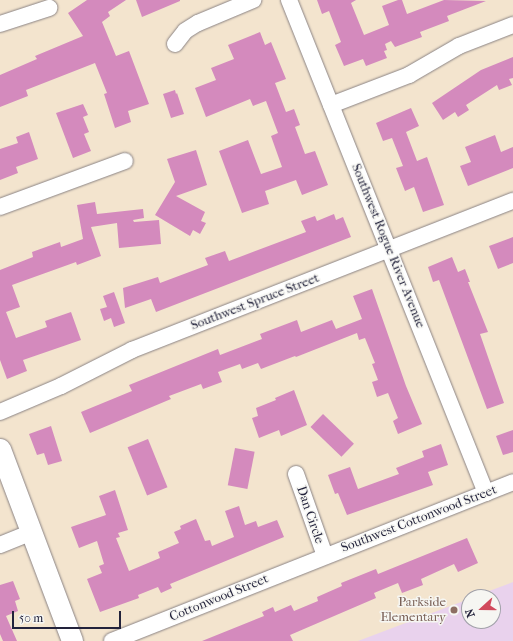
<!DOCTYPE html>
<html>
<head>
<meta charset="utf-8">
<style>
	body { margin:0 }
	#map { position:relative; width:513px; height:641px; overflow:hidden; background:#f3e4ce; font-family:"IM FELL French Canon",serif }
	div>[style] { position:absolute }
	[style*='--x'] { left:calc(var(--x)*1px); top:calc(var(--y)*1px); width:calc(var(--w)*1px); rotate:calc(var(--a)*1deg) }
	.built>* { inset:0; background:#e9d2ed }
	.building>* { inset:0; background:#d48abd; transform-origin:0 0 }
	.roads { filter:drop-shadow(0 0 1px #8a8384) drop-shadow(0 0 1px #8a8384) }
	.minor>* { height:16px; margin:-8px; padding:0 8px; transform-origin:8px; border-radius:8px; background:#fff }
	.tertiary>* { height:21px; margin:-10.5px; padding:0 10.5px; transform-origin:10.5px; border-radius:10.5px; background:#fff }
	.dots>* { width:11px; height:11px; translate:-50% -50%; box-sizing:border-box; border:2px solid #f6f6f2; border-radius:50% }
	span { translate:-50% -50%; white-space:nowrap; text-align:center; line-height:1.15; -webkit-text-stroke:3px #f6f6f2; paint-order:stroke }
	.street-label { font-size:13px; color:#22223b }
	.education-label { font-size:13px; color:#785e54 }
	.right { translate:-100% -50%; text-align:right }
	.north { position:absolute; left:461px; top:589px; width:40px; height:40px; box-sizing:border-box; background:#f6f6f2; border:1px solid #a1a1a9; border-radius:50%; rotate:249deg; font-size:11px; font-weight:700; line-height:16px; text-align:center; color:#22223b }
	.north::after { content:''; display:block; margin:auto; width:14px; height:18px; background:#d1495b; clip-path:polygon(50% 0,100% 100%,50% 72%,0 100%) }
	.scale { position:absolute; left:12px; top:611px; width:109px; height:18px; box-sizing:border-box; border:2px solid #22223b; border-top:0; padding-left:5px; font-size:12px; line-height:14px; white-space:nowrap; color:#22223b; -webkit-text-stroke:3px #f6f6f2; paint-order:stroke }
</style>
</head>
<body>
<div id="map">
	<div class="built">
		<i style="clip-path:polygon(513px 582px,513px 641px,358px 641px,469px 599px,469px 621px,493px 621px,493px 597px,473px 597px)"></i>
	</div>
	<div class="building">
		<i style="clip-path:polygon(87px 0,126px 0,108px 12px,110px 16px,102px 22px,116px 56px,129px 51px,149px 104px,128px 111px,131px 122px,115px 128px,104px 94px,107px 93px,95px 63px,26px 90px,28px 96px,0 107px,0 75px,37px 59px,35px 56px,83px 36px,68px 13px)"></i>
		<i style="clip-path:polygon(136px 0,180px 0,180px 1px,142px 17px)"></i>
		<i style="clip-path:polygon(317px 0,356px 0,351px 3px,364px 35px,389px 25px,382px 6px,398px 0,402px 0,407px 14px,444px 0,486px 1px,447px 16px,449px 21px,420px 32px,422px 37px,395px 47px,391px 41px,385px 44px,387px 50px,384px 51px,387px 58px,366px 66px,363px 59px,344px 66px,335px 45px,341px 42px,329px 11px,322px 14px)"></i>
		<i style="clip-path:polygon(260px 32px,265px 45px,271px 42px,286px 79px,275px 83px,286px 112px,294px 109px,300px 125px,295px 127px,305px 154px,315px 151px,328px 185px,302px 195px,296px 180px,265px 191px,269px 204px,242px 213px,219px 151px,248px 140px,261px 174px,282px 167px,271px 136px,278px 133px,266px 101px,253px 106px,250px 99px,206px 117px,195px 88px,216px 80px,211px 68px,234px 59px,228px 45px)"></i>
		<i style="clip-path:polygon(513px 57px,513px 78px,509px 79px,512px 85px,499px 90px,497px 85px,466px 105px,469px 110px,458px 117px,455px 112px,443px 120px,432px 103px,481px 70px)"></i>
		<i style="clip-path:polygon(175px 90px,176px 94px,177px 93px,184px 114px,171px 118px,163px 94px)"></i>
		<i style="clip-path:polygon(83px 104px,88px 115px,83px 117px,89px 132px,84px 134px,91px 151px,73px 158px,56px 113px)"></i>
		<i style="clip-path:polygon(411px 108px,419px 126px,406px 132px,417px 161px,427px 157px,444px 205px,423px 212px,414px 187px,405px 191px,396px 168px,403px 166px,392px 138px,383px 141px,376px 123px)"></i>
		<i style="clip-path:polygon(29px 132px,38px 159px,16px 167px,18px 173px,0 180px,0 149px,18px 143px,16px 137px)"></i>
		<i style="clip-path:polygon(495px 135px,501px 152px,513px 147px,513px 168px,468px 186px,460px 166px,471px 162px,465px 147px)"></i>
		<i style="clip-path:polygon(196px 150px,207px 185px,176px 196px,205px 212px,201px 221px,206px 223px,200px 234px,193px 230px,190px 236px,155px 215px,175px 182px,167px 159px)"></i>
		<i style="clip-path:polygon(95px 202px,97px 214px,143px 209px,144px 218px,133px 220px,134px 222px,159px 220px,161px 244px,119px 248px,117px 223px,91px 227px,101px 256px,77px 265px,76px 262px,12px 285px,20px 307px,6px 312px,16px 338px,47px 327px,45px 321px,71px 312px,81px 340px,23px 360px,27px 371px,7px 379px,0 360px,0 270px,33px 257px,32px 252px,60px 242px,61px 247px,83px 239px,77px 205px)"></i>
		<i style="clip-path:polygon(334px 214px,336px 220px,343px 217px,351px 237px,156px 312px,151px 299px,125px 308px,123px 288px,158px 277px,160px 283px,208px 265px,205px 258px,225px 251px,229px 261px,306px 232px,301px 221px,315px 216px,317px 221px)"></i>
		<i style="clip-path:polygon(513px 237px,513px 263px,498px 269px,489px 246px)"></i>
		<i style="clip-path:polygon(452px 257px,458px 272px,465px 269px,470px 282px,468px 282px,488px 332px,480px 334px,504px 403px,487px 409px,439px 280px,433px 282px,428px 267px)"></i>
		<i style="clip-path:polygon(372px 289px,406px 386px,422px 424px,398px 434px,393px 421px,398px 418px,388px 393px,377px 397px,372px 382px,378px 380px,372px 364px,375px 363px,365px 338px,359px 340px,357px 333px,296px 357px,295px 356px,261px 369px,258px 363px,242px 369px,240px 364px,218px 372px,222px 382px,203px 389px,201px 384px,169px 396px,171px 399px,90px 433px,81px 412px,132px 391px,129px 385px,218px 349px,220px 355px,262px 339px,260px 334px,297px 320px,301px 332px,332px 320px,336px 329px,362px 319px,353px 296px)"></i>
		<i style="clip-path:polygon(114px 292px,125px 323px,114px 327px,111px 318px,104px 321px,100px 309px,107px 307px,103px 296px)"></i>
		<i style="clip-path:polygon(294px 390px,307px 425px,281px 436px,279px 430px,259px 438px,252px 418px,258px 416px,256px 408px,276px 400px,275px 398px)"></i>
		<i style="left:323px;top:414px;width:43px;height:18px;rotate:44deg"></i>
		<i style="clip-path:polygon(51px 426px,62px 461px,48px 465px,44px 453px,37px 455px,29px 434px)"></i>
		<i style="clip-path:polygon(513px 430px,513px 452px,503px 455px,496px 436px)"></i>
		<i style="left:148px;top:439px;width:52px;height:22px;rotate:68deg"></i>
		<i style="clip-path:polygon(441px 444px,448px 465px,428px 472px,433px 485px,347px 515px,338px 493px,335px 494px,328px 475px,350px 467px,358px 489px,399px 474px,396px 468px,424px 457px,422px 451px)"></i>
		<i style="left:235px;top:448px;width:20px;height:38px;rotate:11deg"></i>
		<i style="clip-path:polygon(115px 490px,128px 530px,118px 533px,120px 537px,116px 538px,129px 571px,160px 558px,158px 552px,179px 543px,174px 532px,181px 529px,180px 526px,196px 519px,205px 541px,210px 540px,212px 546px,234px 537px,225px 511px,239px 506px,245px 525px,256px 521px,258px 527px,277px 520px,284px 537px,170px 584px,172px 588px,161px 593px,158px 587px,138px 595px,139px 598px,100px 612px,87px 579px,102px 573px,99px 566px,104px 564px,97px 541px,79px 548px,71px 527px,106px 515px,99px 496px)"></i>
		<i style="clip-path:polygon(467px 538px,478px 563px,458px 572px,454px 564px,421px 579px,423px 585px,402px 593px,398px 583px,374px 593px,376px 598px,290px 635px,293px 641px,202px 641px,264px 616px,262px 612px,273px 607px,275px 612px,291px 605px,294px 611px,318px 601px,317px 597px,342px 586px,341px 583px,376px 569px,378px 574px)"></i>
		<i style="clip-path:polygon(13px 581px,20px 599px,15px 601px,18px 611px,6px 616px,17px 641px,3px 641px,0 634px,0 585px)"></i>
	</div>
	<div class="roads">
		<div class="minor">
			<i style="--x:289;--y:0;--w:531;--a:68.22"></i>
			<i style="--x:0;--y:24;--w:52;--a:-18.1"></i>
			<i style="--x:175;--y:44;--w:16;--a:-52"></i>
			<i style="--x:185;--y:31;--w:15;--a:-32"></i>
			<i style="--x:198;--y:23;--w:60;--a:-22.7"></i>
			<i style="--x:331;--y:105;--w:84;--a:-21"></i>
			<i style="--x:409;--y:75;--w:58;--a:-30.1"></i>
			<i style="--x:459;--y:46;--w:58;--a:-21.3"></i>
			<i style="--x:0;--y:207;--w:133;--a:-20.2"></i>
			<i style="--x:0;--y:412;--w:66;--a:-23.1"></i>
			<i style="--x:61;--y:386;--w:80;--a:-26.9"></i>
			<i style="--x:132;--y:350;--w:409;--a:-21.4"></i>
			<i style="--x:296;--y:474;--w:87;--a:70.5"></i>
			<i style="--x:0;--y:545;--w:32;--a:-22"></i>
			<i style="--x:112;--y:641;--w:431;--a:-21.6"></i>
		</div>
		<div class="tertiary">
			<i style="--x:0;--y:449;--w:205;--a:69.4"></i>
		</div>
	</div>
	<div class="dots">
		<i style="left:454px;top:610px;background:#8d6e63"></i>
	</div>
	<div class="street-label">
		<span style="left:388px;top:246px;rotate:68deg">Southwest Rogue River Avenue</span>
		<span style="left:255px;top:302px;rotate:-21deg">Southwest Spruce Street</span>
		<span style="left:310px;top:515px;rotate:71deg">Dan Circle</span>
		<span style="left:419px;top:519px;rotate:-21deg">Southwest Cottonwood Street</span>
		<span style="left:219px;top:598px;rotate:-22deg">Cottonwood Street</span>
	</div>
	<div class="education-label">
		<span class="right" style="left:446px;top:610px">Parkside<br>Elementary</span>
	</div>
	<div class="north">N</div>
	<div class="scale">50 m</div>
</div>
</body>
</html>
